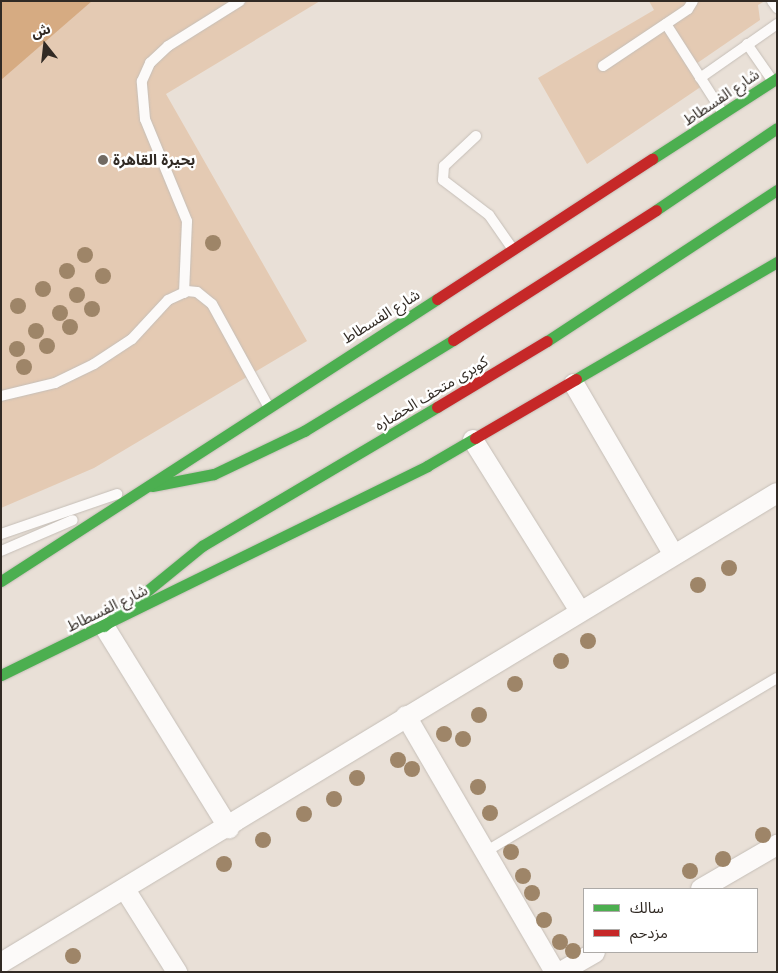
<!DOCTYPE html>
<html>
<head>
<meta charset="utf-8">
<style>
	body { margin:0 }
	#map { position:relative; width:778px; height:973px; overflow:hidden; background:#e9e0d7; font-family:Quicksand,"Noto Sans Arabic",sans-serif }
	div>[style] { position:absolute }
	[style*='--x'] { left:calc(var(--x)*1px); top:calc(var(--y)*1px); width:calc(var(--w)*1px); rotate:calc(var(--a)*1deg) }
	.green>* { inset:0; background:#e4cab3 }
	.water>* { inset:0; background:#d6ab82 }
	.roads { filter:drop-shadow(0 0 1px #c5beb7) drop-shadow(0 0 1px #c5beb7) }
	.lane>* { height:10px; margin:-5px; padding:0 5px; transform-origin:5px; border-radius:5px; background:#fcfaf9 }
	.street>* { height:20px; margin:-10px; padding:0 10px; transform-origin:10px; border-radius:10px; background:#fcfaf9 }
	.fast>* { height:11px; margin:-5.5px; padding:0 5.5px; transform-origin:5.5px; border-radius:5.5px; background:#4caf50 }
	.jam>* { height:11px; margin:-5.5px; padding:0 5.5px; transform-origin:5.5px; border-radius:5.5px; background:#c62828 }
	.trees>* { width:16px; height:16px; margin:-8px; border-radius:50%; background:#9e8568 }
	.dots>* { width:14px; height:14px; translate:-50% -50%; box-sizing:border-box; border:2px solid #fff; border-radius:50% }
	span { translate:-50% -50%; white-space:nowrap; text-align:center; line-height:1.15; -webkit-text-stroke:5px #fff; paint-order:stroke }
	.street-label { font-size:15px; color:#312a24 }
	.poi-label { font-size:15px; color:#312a24; font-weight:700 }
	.left { translate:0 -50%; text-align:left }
	.frame { position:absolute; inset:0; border:2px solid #312a24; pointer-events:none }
	.legend { position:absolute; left:583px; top:888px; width:175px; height:65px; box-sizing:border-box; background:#fff; border:1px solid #adaaa7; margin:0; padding:6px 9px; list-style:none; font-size:15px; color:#312a24 }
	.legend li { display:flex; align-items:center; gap:10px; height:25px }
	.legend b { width:25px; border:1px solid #adaaa7 }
	.north { position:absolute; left:20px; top:20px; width:50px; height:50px; -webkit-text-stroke:4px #fff; paint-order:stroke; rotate:344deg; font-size:14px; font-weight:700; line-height:20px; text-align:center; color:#312a24 }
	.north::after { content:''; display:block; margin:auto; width:18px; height:22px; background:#312a24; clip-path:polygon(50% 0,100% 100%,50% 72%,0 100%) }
</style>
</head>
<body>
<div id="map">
	<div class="green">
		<i style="clip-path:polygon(1px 1px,320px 1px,166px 94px,307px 341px,94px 468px,1px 508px)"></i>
		<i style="clip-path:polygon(649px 1px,765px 1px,758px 5px,760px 20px,690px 68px,702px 86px,587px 164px,538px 78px,654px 10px)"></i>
	</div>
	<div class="water">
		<i style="clip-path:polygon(1px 1px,92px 1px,1px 80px)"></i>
	</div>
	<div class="roads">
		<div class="lane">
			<i style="--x:772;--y:1;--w:9;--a:54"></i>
			<i style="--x:666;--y:24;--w:106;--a:57.4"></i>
			<i style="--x:747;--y:44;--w:44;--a:55.2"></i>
			<i style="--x:603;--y:66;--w:102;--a:-33.8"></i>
			<i style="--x:688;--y:9;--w:9;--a:-58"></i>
			<i style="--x:700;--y:78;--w:94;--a:-35"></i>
			<i style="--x:476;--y:136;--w:44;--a:136.8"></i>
			<i style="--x:444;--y:166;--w:14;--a:94"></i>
			<i style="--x:443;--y:180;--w:58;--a:37.3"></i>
			<i style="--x:489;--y:215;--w:40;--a:55.1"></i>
			<i style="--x:184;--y:293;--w:72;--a:-87.6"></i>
			<i style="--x:187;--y:221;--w:110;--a:-112.4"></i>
			<i style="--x:145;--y:119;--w:38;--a:-95"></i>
			<i style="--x:142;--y:81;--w:20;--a:-66"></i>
			<i style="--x:150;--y:63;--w:25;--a:-43"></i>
			<i style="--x:168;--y:46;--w:85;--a:-32"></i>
			<i style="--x:1;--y:396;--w:56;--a:-13.5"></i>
			<i style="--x:55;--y:383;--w:43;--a:-26"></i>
			<i style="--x:94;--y:364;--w:45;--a:-33.3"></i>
			<i style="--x:132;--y:339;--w:53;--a:-47.3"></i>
			<i style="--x:168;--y:300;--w:21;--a:-25"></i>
			<i style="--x:187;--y:291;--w:10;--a:6"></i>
			<i style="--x:197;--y:292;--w:19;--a:39"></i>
			<i style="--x:212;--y:304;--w:114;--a:61.2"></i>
			<i style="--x:1;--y:534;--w:123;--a:-19"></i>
			<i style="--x:1;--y:551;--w:78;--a:-23.3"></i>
			<i style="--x:485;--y:852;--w:340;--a:-30.8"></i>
		</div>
		<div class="street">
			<i style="--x:574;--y:384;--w:198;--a:59.7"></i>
			<i style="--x:473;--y:440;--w:202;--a:58"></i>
			<i style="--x:104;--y:626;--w:238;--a:58.3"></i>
			<i style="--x:406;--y:716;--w:296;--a:59.8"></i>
			<i style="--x:701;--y:889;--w:88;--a:-30.1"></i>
			<i style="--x:126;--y:891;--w:96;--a:57.8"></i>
			<i style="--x:1;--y:963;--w:907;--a:-31.2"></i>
			<i style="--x:561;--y:972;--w:39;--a:-30"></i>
		</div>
		<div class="fast">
			<i style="--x:652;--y:159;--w:149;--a:-32.9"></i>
			<i style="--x:656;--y:210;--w:146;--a:-34.1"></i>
			<i style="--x:547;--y:341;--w:275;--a:-33.3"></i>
			<i style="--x:576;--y:379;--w:233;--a:-30.2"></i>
			<i style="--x:152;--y:486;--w:63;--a:-11"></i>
			<i style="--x:214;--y:474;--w:100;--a:-25.5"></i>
			<i style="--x:304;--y:431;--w:175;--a:-31.4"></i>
			<i style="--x:1;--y:581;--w:519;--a:-32.89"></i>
			<i style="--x:104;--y:626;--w:127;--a:-39.2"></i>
			<i style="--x:202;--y:546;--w:273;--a:-30.6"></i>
			<i style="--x:1;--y:675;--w:475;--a:-26.1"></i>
			<i style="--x:427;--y:466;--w:56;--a:-30.3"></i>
		</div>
		<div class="jam">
			<i style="--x:437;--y:299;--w:257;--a:-33.1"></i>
			<i style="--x:453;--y:340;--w:241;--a:-32.6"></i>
			<i style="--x:437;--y:407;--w:128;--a:-31"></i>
			<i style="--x:475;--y:438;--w:117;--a:-30.3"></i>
		</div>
	</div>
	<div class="trees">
		<i style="left:213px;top:243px"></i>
		<i style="left:85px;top:255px"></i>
		<i style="left:67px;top:271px"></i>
		<i style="left:103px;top:276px"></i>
		<i style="left:43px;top:289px"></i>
		<i style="left:77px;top:295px"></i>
		<i style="left:18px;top:306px"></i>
		<i style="left:92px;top:309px"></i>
		<i style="left:60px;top:313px"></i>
		<i style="left:70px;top:327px"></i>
		<i style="left:36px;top:331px"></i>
		<i style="left:47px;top:346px"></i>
		<i style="left:17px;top:349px"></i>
		<i style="left:24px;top:367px"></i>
		<i style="left:729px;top:568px"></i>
		<i style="left:698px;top:585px"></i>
		<i style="left:588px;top:641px"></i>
		<i style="left:561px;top:661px"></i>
		<i style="left:515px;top:684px"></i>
		<i style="left:479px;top:715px"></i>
		<i style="left:444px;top:734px"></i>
		<i style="left:463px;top:739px"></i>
		<i style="left:398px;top:760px"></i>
		<i style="left:412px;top:769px"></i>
		<i style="left:357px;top:778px"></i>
		<i style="left:478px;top:787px"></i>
		<i style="left:334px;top:799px"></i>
		<i style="left:490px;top:813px"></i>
		<i style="left:304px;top:814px"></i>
		<i style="left:763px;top:835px"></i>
		<i style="left:263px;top:840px"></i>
		<i style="left:511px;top:852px"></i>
		<i style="left:723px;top:859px"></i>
		<i style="left:224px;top:864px"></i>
		<i style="left:690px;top:871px"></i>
		<i style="left:523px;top:876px"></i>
		<i style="left:532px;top:893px"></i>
		<i style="left:544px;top:920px"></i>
		<i style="left:560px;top:942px"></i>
		<i style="left:573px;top:951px"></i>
		<i style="left:73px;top:956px"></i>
	</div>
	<div class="dots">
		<i style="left:103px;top:160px;background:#716a63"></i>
	</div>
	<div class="street-label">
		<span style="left:721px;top:97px;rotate:-34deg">شارع الفسطاط</span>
		<span style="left:381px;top:316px;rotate:-32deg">شارع الفسطاط</span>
		<span style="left:431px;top:393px;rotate:-31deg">كوبرى متحف الحضاره</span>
		<span style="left:107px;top:608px;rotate:-26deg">شارع الفسطاط</span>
	</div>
	<div class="poi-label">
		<span class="left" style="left:113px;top:160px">بحيرة القاهرة</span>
	</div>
	<div class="frame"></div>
	<ul class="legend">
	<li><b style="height:6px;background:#4caf50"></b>سالك</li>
	<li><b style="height:6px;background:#c62828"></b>مزدحم</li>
	</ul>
	<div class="north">ش</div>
</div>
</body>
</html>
